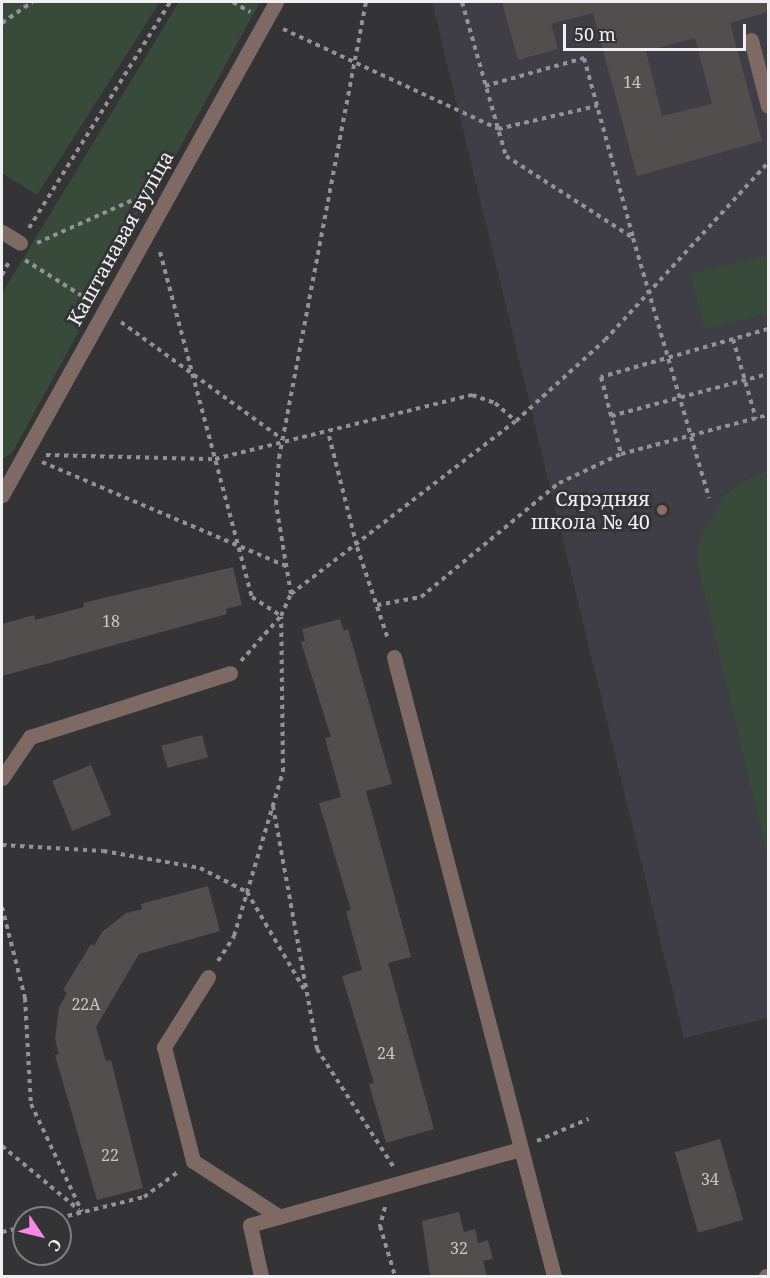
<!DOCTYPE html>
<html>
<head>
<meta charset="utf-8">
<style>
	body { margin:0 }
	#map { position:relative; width:770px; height:1278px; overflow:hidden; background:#343336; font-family:"Noto Serif",serif }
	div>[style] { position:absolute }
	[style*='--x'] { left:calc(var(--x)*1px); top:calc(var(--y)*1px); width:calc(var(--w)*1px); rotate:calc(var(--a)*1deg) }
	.built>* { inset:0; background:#3f3d46 }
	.green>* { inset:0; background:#384b3a }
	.building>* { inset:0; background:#514f4d; transform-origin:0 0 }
	.path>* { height:4px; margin-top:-2px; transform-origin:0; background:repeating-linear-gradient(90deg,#939395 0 4.5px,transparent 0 9px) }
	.service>* { height:15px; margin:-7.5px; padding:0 7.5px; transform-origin:7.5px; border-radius:7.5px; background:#7e6964 }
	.pedestrian>* { height:15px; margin:-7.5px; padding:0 7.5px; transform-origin:7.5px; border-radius:7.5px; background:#7e6964 }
	.dots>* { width:16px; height:16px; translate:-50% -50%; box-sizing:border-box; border:3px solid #343336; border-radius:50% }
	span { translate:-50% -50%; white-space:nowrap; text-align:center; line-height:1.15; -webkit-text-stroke:6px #343336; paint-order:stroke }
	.number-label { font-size:16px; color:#c8c8c9 }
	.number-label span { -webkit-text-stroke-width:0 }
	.street-label { font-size:20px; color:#f0f0f2 }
	.poi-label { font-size:20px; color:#f0f0f2 }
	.right { translate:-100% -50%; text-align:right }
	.frame { position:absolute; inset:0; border:3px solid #f0f0f2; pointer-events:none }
	.north { position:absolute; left:12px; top:1206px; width:60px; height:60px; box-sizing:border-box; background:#343336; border:2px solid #7f7f81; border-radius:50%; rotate:125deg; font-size:16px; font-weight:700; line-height:24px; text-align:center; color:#f0f0f2 }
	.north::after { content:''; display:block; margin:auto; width:21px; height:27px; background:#fb87e5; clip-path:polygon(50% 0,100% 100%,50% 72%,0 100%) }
	.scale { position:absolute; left:563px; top:24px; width:183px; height:27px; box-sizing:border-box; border:3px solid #f0f0f2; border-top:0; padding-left:8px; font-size:18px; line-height:21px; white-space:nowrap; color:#f0f0f2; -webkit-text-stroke:4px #343336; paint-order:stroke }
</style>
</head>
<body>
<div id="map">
	<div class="built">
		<i style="clip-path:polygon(432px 2px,768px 2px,768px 1018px,684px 1038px)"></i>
	</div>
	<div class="green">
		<i style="clip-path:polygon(2px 2px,160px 2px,37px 195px,2px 173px)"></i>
		<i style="clip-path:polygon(179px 2px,260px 2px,12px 453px,2px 459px,2px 293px)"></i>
		<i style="clip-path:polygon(768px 255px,768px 314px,704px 329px,691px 274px)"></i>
		<i style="clip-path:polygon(768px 471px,768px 857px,697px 562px,700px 538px,724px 496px,743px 481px)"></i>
	</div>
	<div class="building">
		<i style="clip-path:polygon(evenodd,502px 2px,768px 2px,768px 12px,730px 23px,762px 141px,637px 176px,593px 13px,551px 24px,558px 49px,518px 60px,502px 2px,695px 38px,712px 104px,662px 116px,646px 51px,695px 38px)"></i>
		<i style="clip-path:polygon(233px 567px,242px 605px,226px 609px,227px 614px,2px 676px,2px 624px,34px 615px,35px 620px,84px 607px,83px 603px)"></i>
		<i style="clip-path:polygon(340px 619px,344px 631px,348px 629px,392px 784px,366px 791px,411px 957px,388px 963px,434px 1129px,386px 1143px,369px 1084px,374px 1083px,342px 976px,362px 970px,346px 911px,351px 910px,319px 803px,341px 797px,325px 738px,331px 737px,301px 642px,305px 641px,302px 629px)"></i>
		<i style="left:202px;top:735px;width:23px;height:42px;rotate:75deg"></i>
		<i style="left:91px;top:765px;width:54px;height:42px;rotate:68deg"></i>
		<i style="clip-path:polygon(208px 886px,220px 931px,139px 954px,96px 1027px,106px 1061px,111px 1060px,143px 1188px,97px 1200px,55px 1055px,59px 1054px,55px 1039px,59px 1007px,67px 993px,63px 990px,91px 944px,94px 946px,102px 932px,126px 913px,142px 909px,141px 904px)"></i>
		<i style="left:720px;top:1139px;width:84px;height:47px;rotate:74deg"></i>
		<i style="clip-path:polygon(459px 1212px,464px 1232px,475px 1229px,478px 1243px,488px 1240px,493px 1259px,483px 1261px,487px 1276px,430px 1276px,422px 1221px)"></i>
	</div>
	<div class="path">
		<i style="--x:233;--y:2;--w:20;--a:30"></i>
		<i style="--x:462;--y:2;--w:160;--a:74.1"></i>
		<i style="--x:506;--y:156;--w:151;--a:32.8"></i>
		<i style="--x:633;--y:238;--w:271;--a:73.7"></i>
		<i style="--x:2;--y:23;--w:37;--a:-35"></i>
		<i style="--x:283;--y:29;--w:237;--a:24.9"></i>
		<i style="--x:498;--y:129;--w:102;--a:-13.1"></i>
		<i style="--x:485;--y:86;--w:103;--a:-15.8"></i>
		<i style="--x:584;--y:58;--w:186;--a:74.7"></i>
		<i style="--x:29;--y:228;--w:266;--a:-58"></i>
		<i style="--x:37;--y:243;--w:122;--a:-24.2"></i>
		<i style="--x:160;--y:252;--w:357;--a:75.1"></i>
		<i style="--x:252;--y:597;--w:35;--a:33"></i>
		<i style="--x:25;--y:260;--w:77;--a:32.2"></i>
		<i style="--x:2;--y:275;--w:17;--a:-62"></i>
		<i style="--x:121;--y:322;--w:199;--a:36"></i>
		<i style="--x:768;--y:329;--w:174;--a:164"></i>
		<i style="--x:601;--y:377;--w:80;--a:75.4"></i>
		<i style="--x:621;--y:454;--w:152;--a:-14.9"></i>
		<i style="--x:733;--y:339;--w:83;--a:74"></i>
		<i style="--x:611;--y:416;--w:163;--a:-15"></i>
		<i style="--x:329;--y:436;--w:114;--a:75.8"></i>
		<i style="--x:357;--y:547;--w:97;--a:71.4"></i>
		<i style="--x:46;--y:455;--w:169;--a:1.4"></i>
		<i style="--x:215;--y:459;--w:265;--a:-14"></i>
		<i style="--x:472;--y:395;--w:24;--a:19"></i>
		<i style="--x:495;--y:403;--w:28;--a:41"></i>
		<i style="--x:42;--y:462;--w:265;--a:23.1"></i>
		<i style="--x:291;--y:594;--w:284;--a:-37.6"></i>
		<i style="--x:516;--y:421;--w:120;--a:-42.3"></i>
		<i style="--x:605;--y:340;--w:241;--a:-47.4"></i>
		<i style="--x:377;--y:605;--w:45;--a:-10.3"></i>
		<i style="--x:421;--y:597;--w:179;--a:-39.6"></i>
		<i style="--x:559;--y:483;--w:68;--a:-25.1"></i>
		<i style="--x:241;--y:661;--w:60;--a:-48.4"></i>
		<i style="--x:281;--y:616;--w:24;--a:-66"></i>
		<i style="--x:291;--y:594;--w:91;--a:-99.5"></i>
		<i style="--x:276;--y:504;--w:46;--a:-86.3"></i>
		<i style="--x:279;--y:458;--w:464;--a:-79.2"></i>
		<i style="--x:273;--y:806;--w:247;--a:79.7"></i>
		<i style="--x:317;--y:1049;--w:140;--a:57"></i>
		<i style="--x:2;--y:845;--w:101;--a:3.4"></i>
		<i style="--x:103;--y:851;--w:98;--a:9.9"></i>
		<i style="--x:200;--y:868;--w:53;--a:27.1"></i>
		<i style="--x:247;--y:892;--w:113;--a:59.6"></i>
		<i style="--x:2;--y:907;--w:94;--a:75.8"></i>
		<i style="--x:25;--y:998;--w:106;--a:86.8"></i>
		<i style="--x:31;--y:1104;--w:119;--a:64.7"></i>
		<i style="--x:218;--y:961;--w:30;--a:-57"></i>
		<i style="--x:234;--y:936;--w:171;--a:-73.4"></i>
		<i style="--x:283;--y:772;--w:155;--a:-90.7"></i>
		<i style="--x:537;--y:1141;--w:56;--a:-23.3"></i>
		<i style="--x:2;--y:1146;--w:100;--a:39.7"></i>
		<i style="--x:385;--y:1207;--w:20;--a:105"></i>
		<i style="--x:380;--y:1226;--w:52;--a:73.3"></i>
		<i style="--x:59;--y:1218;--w:88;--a:-13.9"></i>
		<i style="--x:144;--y:1197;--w:42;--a:-36.3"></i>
		<i style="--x:2;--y:1232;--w:23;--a:-13"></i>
	</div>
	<div class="service">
		<i style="--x:751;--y:40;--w:68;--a:75.6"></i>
		<i style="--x:2;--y:232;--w:21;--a:31"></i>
		<i style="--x:394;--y:657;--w:639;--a:75.51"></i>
		<i style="--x:2;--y:778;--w:50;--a:-55.7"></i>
		<i style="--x:30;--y:737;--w:210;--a:-17.7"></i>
		<i style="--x:208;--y:977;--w:83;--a:122.2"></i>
		<i style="--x:164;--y:1047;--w:118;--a:75.7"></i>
		<i style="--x:193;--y:1161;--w:103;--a:32.8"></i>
		<i style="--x:261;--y:1276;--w:52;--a:-102.2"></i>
		<i style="--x:250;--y:1225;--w:280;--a:-15.7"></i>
		<i style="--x:766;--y:1276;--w:2;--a:0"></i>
	</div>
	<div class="pedestrian">
		<i style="--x:2;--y:495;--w:564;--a:-60.94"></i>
	</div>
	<div class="dots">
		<i style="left:662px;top:510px;background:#8d6e63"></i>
	</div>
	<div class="number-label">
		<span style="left:632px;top:82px">14</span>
		<span style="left:111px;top:621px">18</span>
		<span style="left:86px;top:1004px">22А</span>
		<span style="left:386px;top:1053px">24</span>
		<span style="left:110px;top:1155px">22</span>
		<span style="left:710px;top:1179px">34</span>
		<span style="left:459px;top:1248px">32</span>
	</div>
	<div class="street-label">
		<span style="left:120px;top:238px;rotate:-61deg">Каштанавая вуліца</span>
	</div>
	<div class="poi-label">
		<span class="right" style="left:650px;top:510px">Сярэдняя<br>школа № 40</span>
	</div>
	<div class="frame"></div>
	<div class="north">С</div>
	<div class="scale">50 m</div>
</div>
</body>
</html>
